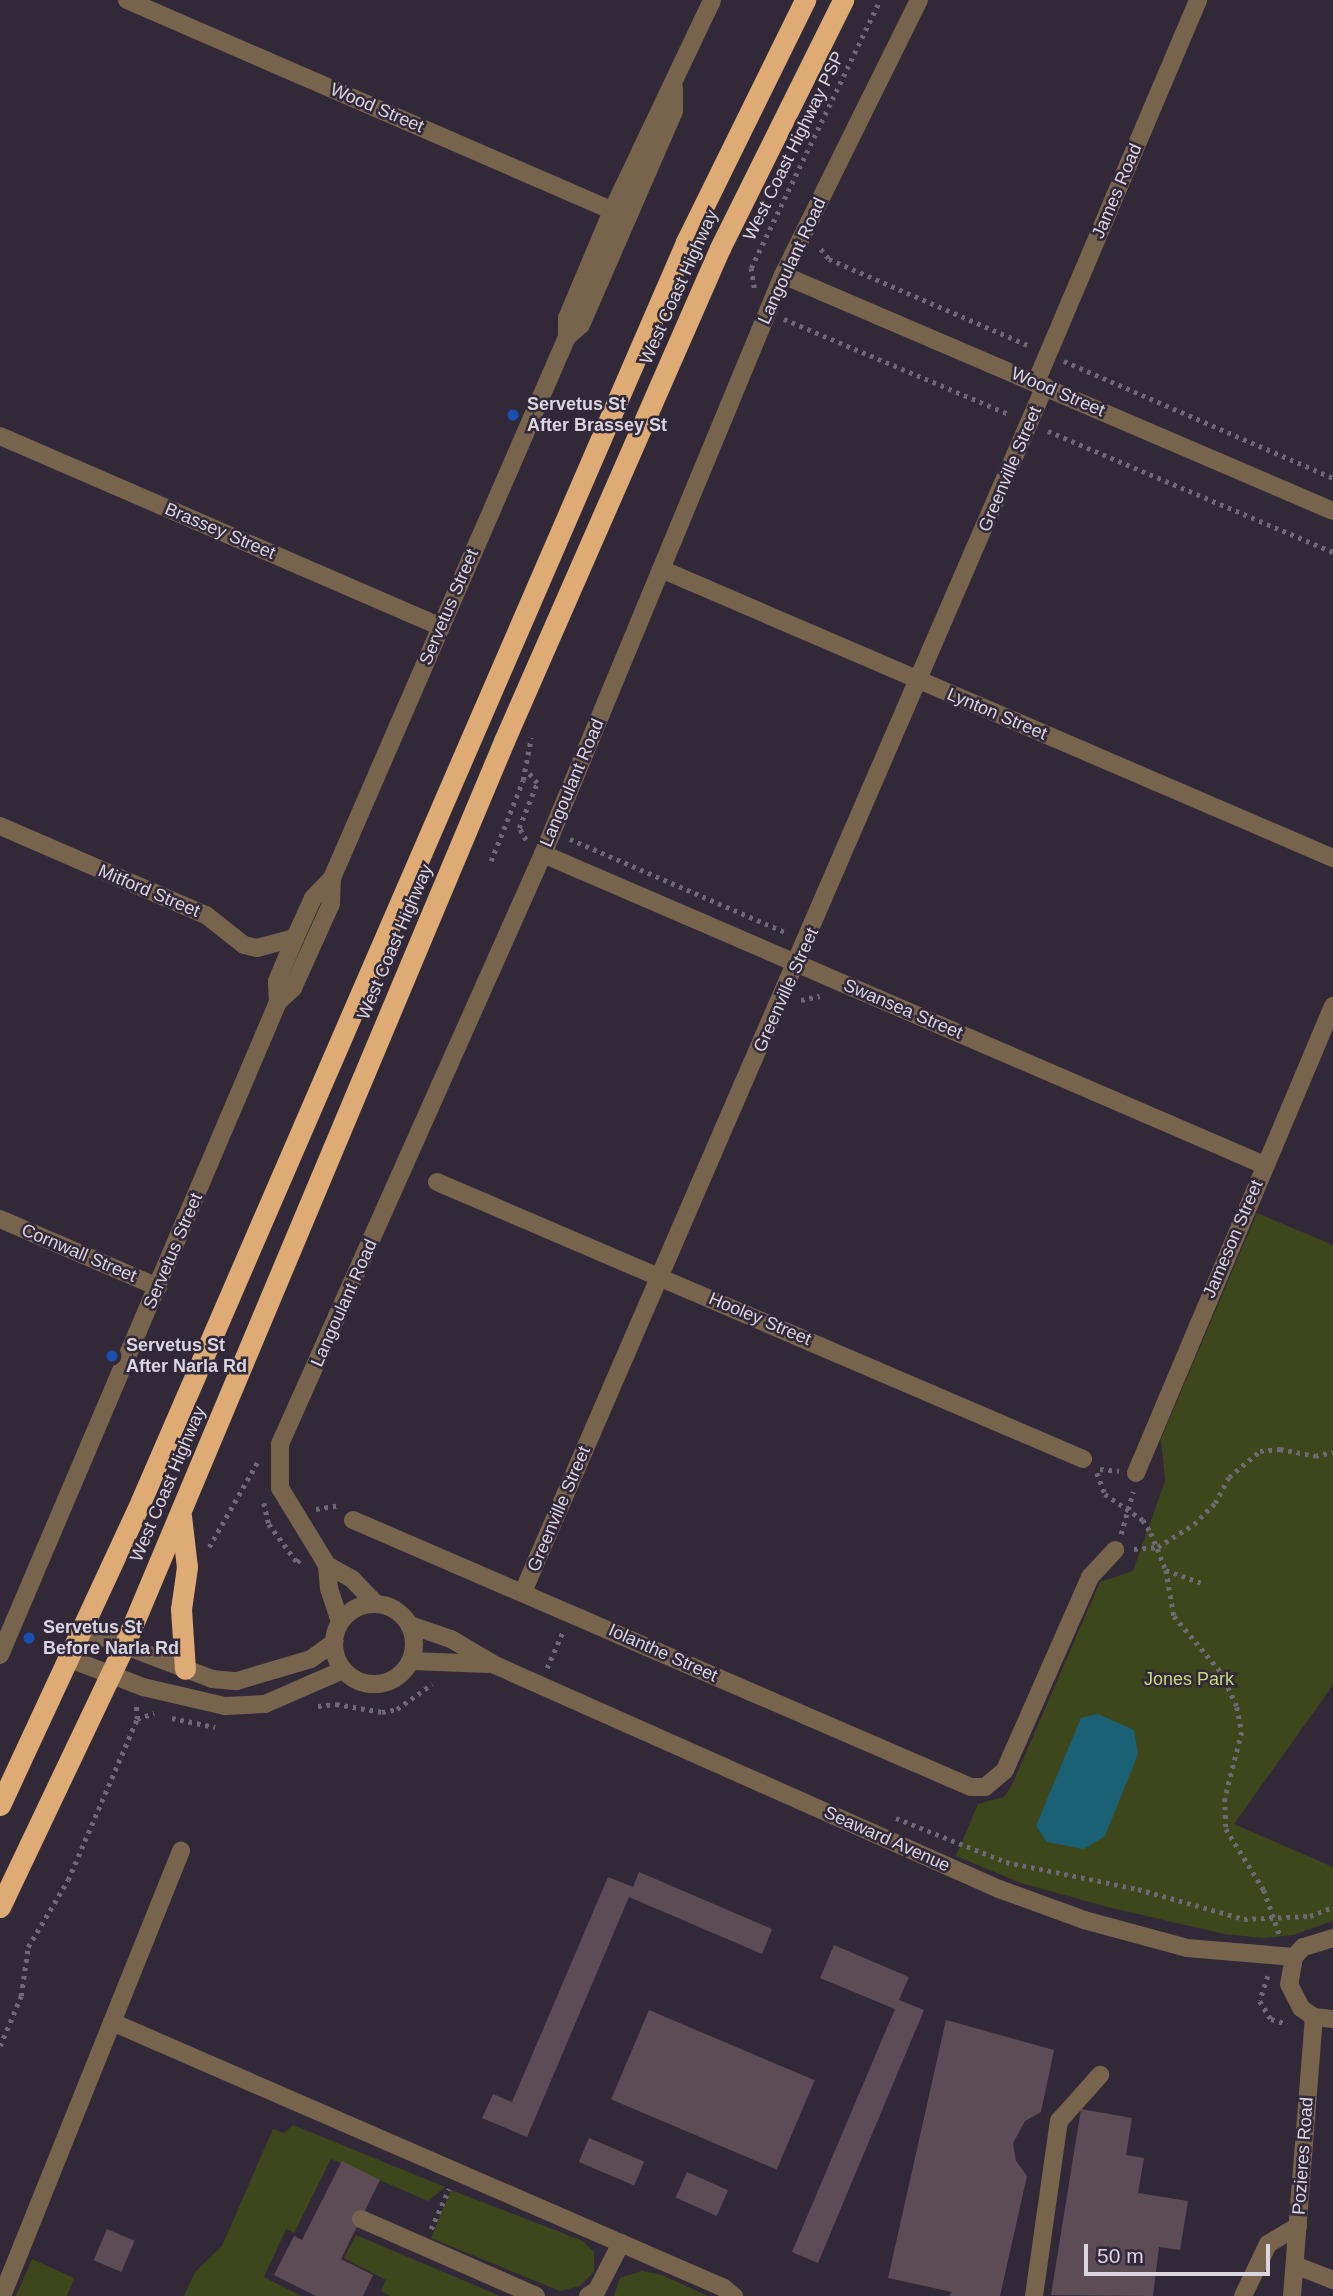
<!DOCTYPE html>
<html>
<head>
<meta charset="utf-8">
<style>
	body { margin:0 }
	#map { position:relative; width:1333px; height:2296px; overflow:hidden; background:#312938; font-family:Helvetica,sans-serif }
	div>[style] { position:absolute }
	[style*='--x'] { left:calc(var(--x)*1px); top:calc(var(--y)*1px); width:calc(var(--w)*1px); rotate:calc(var(--a)*1deg) }
	.green>* { inset:0; background:#3e471b }
	.water>* { inset:0; background:#1b6176 }
	.building>* { inset:0; background:#5d4c56; transform-origin:0 0 }
	.path>* { height:4.5px; margin-top:-2.25px; transform-origin:0; background:repeating-linear-gradient(90deg,#6f6875 0 3.5px,transparent 0 8.5px) }
	.minor>* { height:18px; margin:-9px; padding:0 9px; transform-origin:9px; border-radius:9px; background:#78634d }
	.minor>.ring { margin:-9px; padding:0; box-sizing:content-box; background:none; border:18px solid #78634d; border-radius:50% }
	.highway>* { height:21px; margin:-10.5px; padding:0 10.5px; transform-origin:10.5px; border-radius:10.5px; background:#dfab75 }
	.dots>* { width:19px; height:19px; translate:-50% -50%; box-sizing:border-box; border:4px solid #312938; border-radius:50% }
	span { translate:-50% -50%; white-space:nowrap; text-align:center; line-height:1.15; -webkit-text-stroke:5px #312938; paint-order:stroke }
	.street-label { font-size:18px; color:#dad5df }
	.poi-label { font-size:18px; color:#dad5df; font-weight:700 }
	.left { translate:0 -50%; text-align:left }
	.park-label { font-size:18px; color:#c5da7a }
	.scale { position:absolute; left:1084px; top:2244px; width:186px; height:32px; box-sizing:border-box; border:4px solid #dad5df; border-top:0; padding-left:9px; font-size:21px; line-height:24px; white-space:nowrap; color:#dad5df; -webkit-text-stroke:5px #312938; paint-order:stroke }
</style>
</head>
<body>
<div id="map">
	<div class="green">
		<i style="clip-path:polygon(1257px 1213px,1333px 1245px,1333px 1685px,1234px 1824px,1333px 1867px,1333px 1921px,1293px 1935px,1264px 1938px,1224px 1934px,1108px 1907px,1021px 1883px,956px 1856px,978px 1804px,1004px 1797px,1012px 1785px,1100px 1582px,1133px 1571px,1165px 1481px,1161px 1439px)"></i>
		<i style="clip-path:polygon(293px 2125px,445px 2187px,428px 2201px,331px 2159px,294px 2233px,286px 2229px,264px 2277px,301px 2296px,184px 2296px,195px 2272px,222px 2246px,273px 2129px,284px 2133px)"></i>
		<i style="clip-path:polygon(451px 2190px,583px 2241px,594px 2252px,594px 2272px,580px 2286px,560px 2291px,431px 2238px)"></i>
		<i style="clip-path:polygon(356px 2235px,500px 2296px,390px 2296px,381px 2291px,386px 2280px,344px 2258px)"></i>
		<i style="clip-path:polygon(32px 2259px,74px 2278px,67px 2296px,16px 2296px)"></i>
		<i style="clip-path:polygon(642px 2271px,662px 2275px,708px 2296px,614px 2296px,620px 2278px)"></i>
	</div>
	<div class="water">
		<i style="clip-path:polygon(1098px 1714px,1134px 1730px,1138px 1754px,1105px 1836px,1084px 1849px,1047px 1842px,1036px 1826px,1081px 1718px)"></i>
	</div>
	<div class="building">
		<i style="clip-path:polygon(639px 1872px,772px 1929px,762px 1954px,629px 1897px,527px 2137px,482px 2118px,493px 2094px,512px 2102px,608px 1877px,633px 1887px)"></i>
		<i style="clip-path:polygon(834px 1945px,909px 1977px,899px 2000px,924px 2010px,818px 2263px,792px 2252px,895px 2009px,820px 1978px)"></i>
		<i style="left:649px;top:2010px;width:180px;height:97px;rotate:23deg"></i>
		<i style="clip-path:polygon(946px 2020px,1054px 2050px,1041px 2112px,1025px 2121px,1013px 2143px,1016px 2161px,1027px 2176px,1000px 2296px,949px 2296px,952px 2292px,888px 2278px)"></i>
		<i style="clip-path:polygon(1081px 2109px,1132px 2118px,1126px 2155px,1144px 2158px,1138px 2193px,1188px 2201px,1180px 2250px,1159px 2247px,1153px 2296px,1051px 2295px)"></i>
		<i style="left:589px;top:2138px;width:60px;height:26px;rotate:23deg"></i>
		<i style="clip-path:polygon(342px 2161px,380px 2180px,341px 2259px,373px 2275px,363px 2296px,316px 2296px,274px 2275px,294px 2236px,302px 2240px)"></i>
		<i style="left:687px;top:2172px;width:45px;height:28px;rotate:24deg"></i>
		<i style="left:107px;top:2229px;width:30px;height:34px;rotate:23deg"></i>
	</div>
	<div class="path">
		<i style="--x:821;--y:249;--w:13;--a:51"></i>
		<i style="--x:829;--y:259;--w:219;--a:23.4"></i>
		<i style="--x:754;--y:288;--w:20;--a:-99"></i>
		<i style="--x:751;--y:268;--w:297;--a:-64.3"></i>
		<i style="--x:784;--y:319;--w:246;--a:22.9"></i>
		<i style="--x:1064;--y:361;--w:293;--a:23.5"></i>
		<i style="--x:1048;--y:431;--w:310;--a:23"></i>
		<i style="--x:570;--y:839;--w:236;--a:23.4"></i>
		<i style="--x:526;--y:840;--w:14;--a:-120"></i>
		<i style="--x:519;--y:828;--w:48;--a:-68.2"></i>
		<i style="--x:537;--y:783;--w:17;--a:-130"></i>
		<i style="--x:491;--y:861;--w:87;--a:-68.4"></i>
		<i style="--x:523;--y:780;--w:43;--a:-79.2"></i>
		<i style="--x:801;--y:1000;--w:19;--a:-12"></i>
		<i style="--x:1100;--y:1469;--w:19;--a:6"></i>
		<i style="--x:1097;--y:1473;--w:22;--a:69"></i>
		<i style="--x:1105;--y:1494;--w:46;--a:34.4"></i>
		<i style="--x:1143;--y:1520;--w:15;--a:58"></i>
		<i style="--x:1151;--y:1533;--w:40;--a:68"></i>
		<i style="--x:1166;--y:1570;--w:47;--a:80.1"></i>
		<i style="--x:1174;--y:1616;--w:73;--a:50"></i>
		<i style="--x:1221;--y:1672;--w:38;--a:65"></i>
		<i style="--x:1237;--y:1707;--w:25;--a:79"></i>
		<i style="--x:1242;--y:1732;--w:68;--a:104.4"></i>
		<i style="--x:1225;--y:1798;--w:31;--a:88"></i>
		<i style="--x:1226;--y:1829;--w:72;--a:58.1"></i>
		<i style="--x:1264;--y:1890;--w:49;--a:70.8"></i>
		<i style="--x:264;--y:1503;--w:22;--a:77"></i>
		<i style="--x:269;--y:1524;--w:47;--a:53.6"></i>
		<i style="--x:297;--y:1562;--w:6;--a:-39"></i>
		<i style="--x:316;--y:1509;--w:25;--a:-9"></i>
		<i style="--x:1121;--y:1534;--w:44;--a:-74.1"></i>
		<i style="--x:209;--y:1547;--w:99;--a:-60.3"></i>
		<i style="--x:1134;--y:1549;--w:24;--a:-5"></i>
		<i style="--x:1158;--y:1547;--w:43;--a:-32.6"></i>
		<i style="--x:1194;--y:1524;--w:30;--a:-45"></i>
		<i style="--x:1215;--y:1503;--w:30;--a:-62"></i>
		<i style="--x:1229;--y:1477;--w:40;--a:-40"></i>
		<i style="--x:1260;--y:1451;--w:20;--a:-6"></i>
		<i style="--x:1280;--y:1449;--w:36;--a:11"></i>
		<i style="--x:1315;--y:1456;--w:18;--a:-13"></i>
		<i style="--x:1166;--y:1570;--w:37;--a:20"></i>
		<i style="--x:547;--y:1668;--w:40;--a:-66.6"></i>
		<i style="--x:318;--y:1706;--w:18;--a:-6"></i>
		<i style="--x:336;--y:1704;--w:47;--a:9.9"></i>
		<i style="--x:382;--y:1712;--w:15;--a:-11"></i>
		<i style="--x:397;--y:1709;--w:43;--a:-35.5"></i>
		<i style="--x:172;--y:1718;--w:44;--a:11.8"></i>
		<i style="--x:137;--y:1719;--w:18;--a:-19"></i>
		<i style="--x:896;--y:1818;--w:118;--a:21.8"></i>
		<i style="--x:1006;--y:1862;--w:135;--a:11.6"></i>
		<i style="--x:1138;--y:1889;--w:110;--a:15.8"></i>
		<i style="--x:1244;--y:1919;--w:66;--a:-2.6"></i>
		<i style="--x:1310;--y:1916;--w:25;--a:-21"></i>
		<i style="--x:1268;--y:1976;--w:26;--a:108"></i>
		<i style="--x:1260;--y:2001;--w:21;--a:59"></i>
		<i style="--x:1271;--y:2019;--w:17;--a:17"></i>
		<i style="--x:0;--y:2046;--w:54;--a:-67.2"></i>
		<i style="--x:21;--y:1996;--w:49;--a:-81.9"></i>
		<i style="--x:28;--y:1947;--w:78;--a:-59.2"></i>
		<i style="--x:68;--y:1880;--w:175;--a:-66.8"></i>
		<i style="--x:137;--y:1719;--w:13;--a:-94"></i>
		<i style="--x:431;--y:2229;--w:44;--a:-65.8"></i>
	</div>
	<div class="minor">
		<i style="--x:127;--y:0;--w:545;--a:23.46"></i>
		<i style="--x:783;--y:275;--w:598;--a:23.22"></i>
		<i style="--x:567;--y:337;--w:18;--a:-41"></i>
		<i style="--x:581;--y:325;--w:233;--a:-66.5"></i>
		<i style="--x:674;--y:111;--w:23;--a:-90"></i>
		<i style="--x:1036;--y:382;--w:415;--a:-67"></i>
		<i style="--x:0;--y:436;--w:479;--a:23.4"></i>
		<i style="--x:661;--y:569;--w:732;--a:23.27"></i>
		<i style="--x:0;--y:826;--w:224;--a:23.4"></i>
		<i style="--x:206;--y:915;--w:48;--a:38.3"></i>
		<i style="--x:244;--y:945;--w:13;--a:13"></i>
		<i style="--x:257;--y:948;--w:39;--a:-15"></i>
		<i style="--x:543;--y:854;--w:785;--a:23.33"></i>
		<i style="--x:278;--y:1002;--w:21;--a:-93"></i>
		<i style="--x:277;--y:981;--w:47;--a:-67.3"></i>
		<i style="--x:295;--y:938;--w:44;--a:-65.8"></i>
		<i style="--x:313;--y:898;--w:28;--a:-46"></i>
		<i style="--x:437;--y:1182;--w:703;--a:23.21"></i>
		<i style="--x:0;--y:1219;--w:172;--a:23.3"></i>
		<i style="--x:1136;--y:1473;--w:507;--a:-67.13"></i>
		<i style="--x:353;--y:1520;--w:673;--a:23.37"></i>
		<i style="--x:971;--y:1787;--w:14;--a:0"></i>
		<i style="--x:985;--y:1787;--w:26;--a:-40"></i>
		<i style="--x:1005;--y:1770;--w:211;--a:-66.2"></i>
		<i style="--x:1090;--y:1577;--w:37;--a:-47"></i>
		<i style="--x:327;--y:1565;--w:29;--a:29"></i>
		<i style="--x:352;--y:1579;--w:33;--a:46"></i>
		<i style="--x:523;--y:1592;--w:1314;--a:-66.6"></i>
		<i class="ring" style="left:334px;top:1604px;width:62px;height:62px"></i>
		<i style="--x:340;--y:1622;--w:35;--a:-108"></i>
		<i style="--x:329;--y:1589;--w:24;--a:-95"></i>
		<i style="--x:327;--y:1565;--w:90;--a:-121.4"></i>
		<i style="--x:280;--y:1488;--w:44;--a:-90"></i>
		<i style="--x:280;--y:1444;--w:646;--a:-65.97"></i>
		<i style="--x:543;--y:854;--w:627;--a:-67.49"></i>
		<i style="--x:783;--y:275;--w:307;--a:-63.7"></i>
		<i style="--x:410;--y:1625;--w:43;--a:18.9"></i>
		<i style="--x:451;--y:1639;--w:51;--a:30.6"></i>
		<i style="--x:495;--y:1665;--w:552;--a:23.96"></i>
		<i style="--x:999;--y:1889;--w:90;--a:20"></i>
		<i style="--x:1084;--y:1920;--w:107;--a:15.2"></i>
		<i style="--x:1187;--y:1948;--w:107;--a:4.8"></i>
		<i style="--x:84;--y:1630;--w:137;--a:20.9"></i>
		<i style="--x:212;--y:1679;--w:25;--a:5"></i>
		<i style="--x:237;--y:1681;--w:77;--a:-16.6"></i>
		<i style="--x:311;--y:1659;--w:29;--a:-36"></i>
		<i style="--x:0;--y:1655;--w:710;--a:-66.94"></i>
		<i style="--x:278;--y:1002;--w:21;--a:-43"></i>
		<i style="--x:293;--y:988;--w:92;--a:-65.7"></i>
		<i style="--x:331;--y:904;--w:26;--a:-88"></i>
		<i style="--x:332;--y:878;--w:590;--a:-66.52"></i>
		<i style="--x:567;--y:337;--w:19;--a:-90"></i>
		<i style="--x:567;--y:318;--w:116;--a:-67.2"></i>
		<i style="--x:612;--y:211;--w:233;--a:-64.6"></i>
		<i style="--x:70;--y:1659;--w:78;--a:21"></i>
		<i style="--x:143;--y:1687;--w:84;--a:13"></i>
		<i style="--x:225;--y:1706;--w:40;--a:-2.9"></i>
		<i style="--x:265;--y:1704;--w:85;--a:-23.6"></i>
		<i style="--x:411;--y:1661;--w:77;--a:2.2"></i>
		<i style="--x:1333;--y:1938;--w:31;--a:163"></i>
		<i style="--x:1303;--y:1947;--w:13;--a:132"></i>
		<i style="--x:1294;--y:1957;--w:27;--a:100"></i>
		<i style="--x:1289;--y:1984;--w:27;--a:63"></i>
		<i style="--x:1301;--y:2008;--w:16;--a:35"></i>
		<i style="--x:1314;--y:2017;--w:19;--a:6"></i>
		<i style="--x:112;--y:2022;--w:667;--a:23.49"></i>
		<i style="--x:724;--y:2288;--w:13;--a:39"></i>
		<i style="--x:361;--y:2219;--w:191;--a:23.7"></i>
		<i style="--x:1295;--y:2265;--w:41;--a:21.5"></i>
		<i style="--x:2;--y:2296;--w:480;--a:-68.1"></i>
		<i style="--x:588;--y:2296;--w:11;--a:-34"></i>
		<i style="--x:597;--y:2290;--w:53;--a:-62.9"></i>
		<i style="--x:1034;--y:2296;--w:177;--a:-81.9"></i>
		<i style="--x:1059;--y:2121;--w:62;--a:-48.3"></i>
		<i style="--x:1243;--y:2296;--w:58;--a:-64.3"></i>
		<i style="--x:1268;--y:2244;--w:35;--a:-31"></i>
		<i style="--x:1292;--y:2296;--w:280;--a:-85.5"></i>
	</div>
	<div class="highway">
		<i style="--x:181;--y:1516;--w:51;--a:83.3"></i>
		<i style="--x:187;--y:1567;--w:42;--a:98.1"></i>
		<i style="--x:181;--y:1609;--w:60;--a:86.2"></i>
		<i style="--x:0;--y:1805;--w:335;--a:-65.1"></i>
		<i style="--x:141;--y:1501;--w:1372;--a:-66.59"></i>
		<i style="--x:686;--y:242;--w:270;--a:-63.8"></i>
		<i style="--x:0;--y:1907;--w:289;--a:-64.6"></i>
		<i style="--x:124;--y:1646;--w:982;--a:-67.22"></i>
		<i style="--x:504;--y:741;--w:538;--a:-66.34"></i>
		<i style="--x:720;--y:248;--w:277;--a:-63.6"></i>
	</div>
	<div class="dots">
		<i style="left:513px;top:415px;background:#1a4fb4"></i>
		<i style="left:112px;top:1356px;background:#1a4fb4"></i>
		<i style="left:29px;top:1638px;background:#1a4fb4"></i>
	</div>
	<div class="street-label">
		<span style="left:377px;top:108px;rotate:23deg">Wood Street</span>
		<span style="left:794px;top:146px;rotate:-64deg">West Coast Highway PSP</span>
		<span style="left:1117px;top:191px;rotate:-67deg">James Road</span>
		<span style="left:792px;top:261px;rotate:-65deg">Langoulant Road</span>
		<span style="left:679px;top:287px;rotate:-66deg">West Coast Highway</span>
		<span style="left:1058px;top:392px;rotate:23deg">Wood Street</span>
		<span style="left:1010px;top:469px;rotate:-67deg">Greenville Street</span>
		<span style="left:220px;top:531px;rotate:23deg">Brassey Street</span>
		<span style="left:449px;top:607px;rotate:-67deg">Servetus Street</span>
		<span style="left:997px;top:714px;rotate:23deg">Lynton Street</span>
		<span style="left:572px;top:783px;rotate:-67deg">Langoulant Road</span>
		<span style="left:149px;top:891px;rotate:23deg">Mitford Street</span>
		<span style="left:395px;top:942px;rotate:-67deg">West Coast Highway</span>
		<span style="left:786px;top:990px;rotate:-66deg">Greenville Street</span>
		<span style="left:903px;top:1009px;rotate:23deg">Swansea Street</span>
		<span style="left:1233px;top:1239px;rotate:-67deg">Jameson Street</span>
		<span style="left:173px;top:1251px;rotate:-67deg">Servetus Street</span>
		<span style="left:79px;top:1253px;rotate:23deg">Cornwall Street</span>
		<span style="left:344px;top:1303px;rotate:-66deg">Langoulant Road</span>
		<span style="left:760px;top:1319px;rotate:23deg">Hooley Street</span>
		<span style="left:168px;top:1484px;rotate:-67deg">West Coast Highway</span>
		<span style="left:559px;top:1509px;rotate:-67deg">Greenville Street</span>
		<span style="left:663px;top:1653px;rotate:24deg">Iolanthe Street</span>
		<span style="left:887px;top:1839px;rotate:24deg">Seaward Avenue</span>
		<span style="left:1303px;top:2156px;rotate:-86deg">Pozieres Road</span>
	</div>
	<div class="poi-label">
		<span class="left" style="left:527px;top:415px">Servetus St<br>After Brassey St</span>
		<span class="left" style="left:126px;top:1356px">Servetus St<br>After Narla Rd</span>
		<span class="left" style="left:43px;top:1638px">Servetus St<br>Before Narla Rd</span>
	</div>
	<div class="park-label">
		<span style="left:1189px;top:1679px">Jones Park</span>
	</div>
	<div class="scale">50 m</div>
</div>
</body>
</html>
